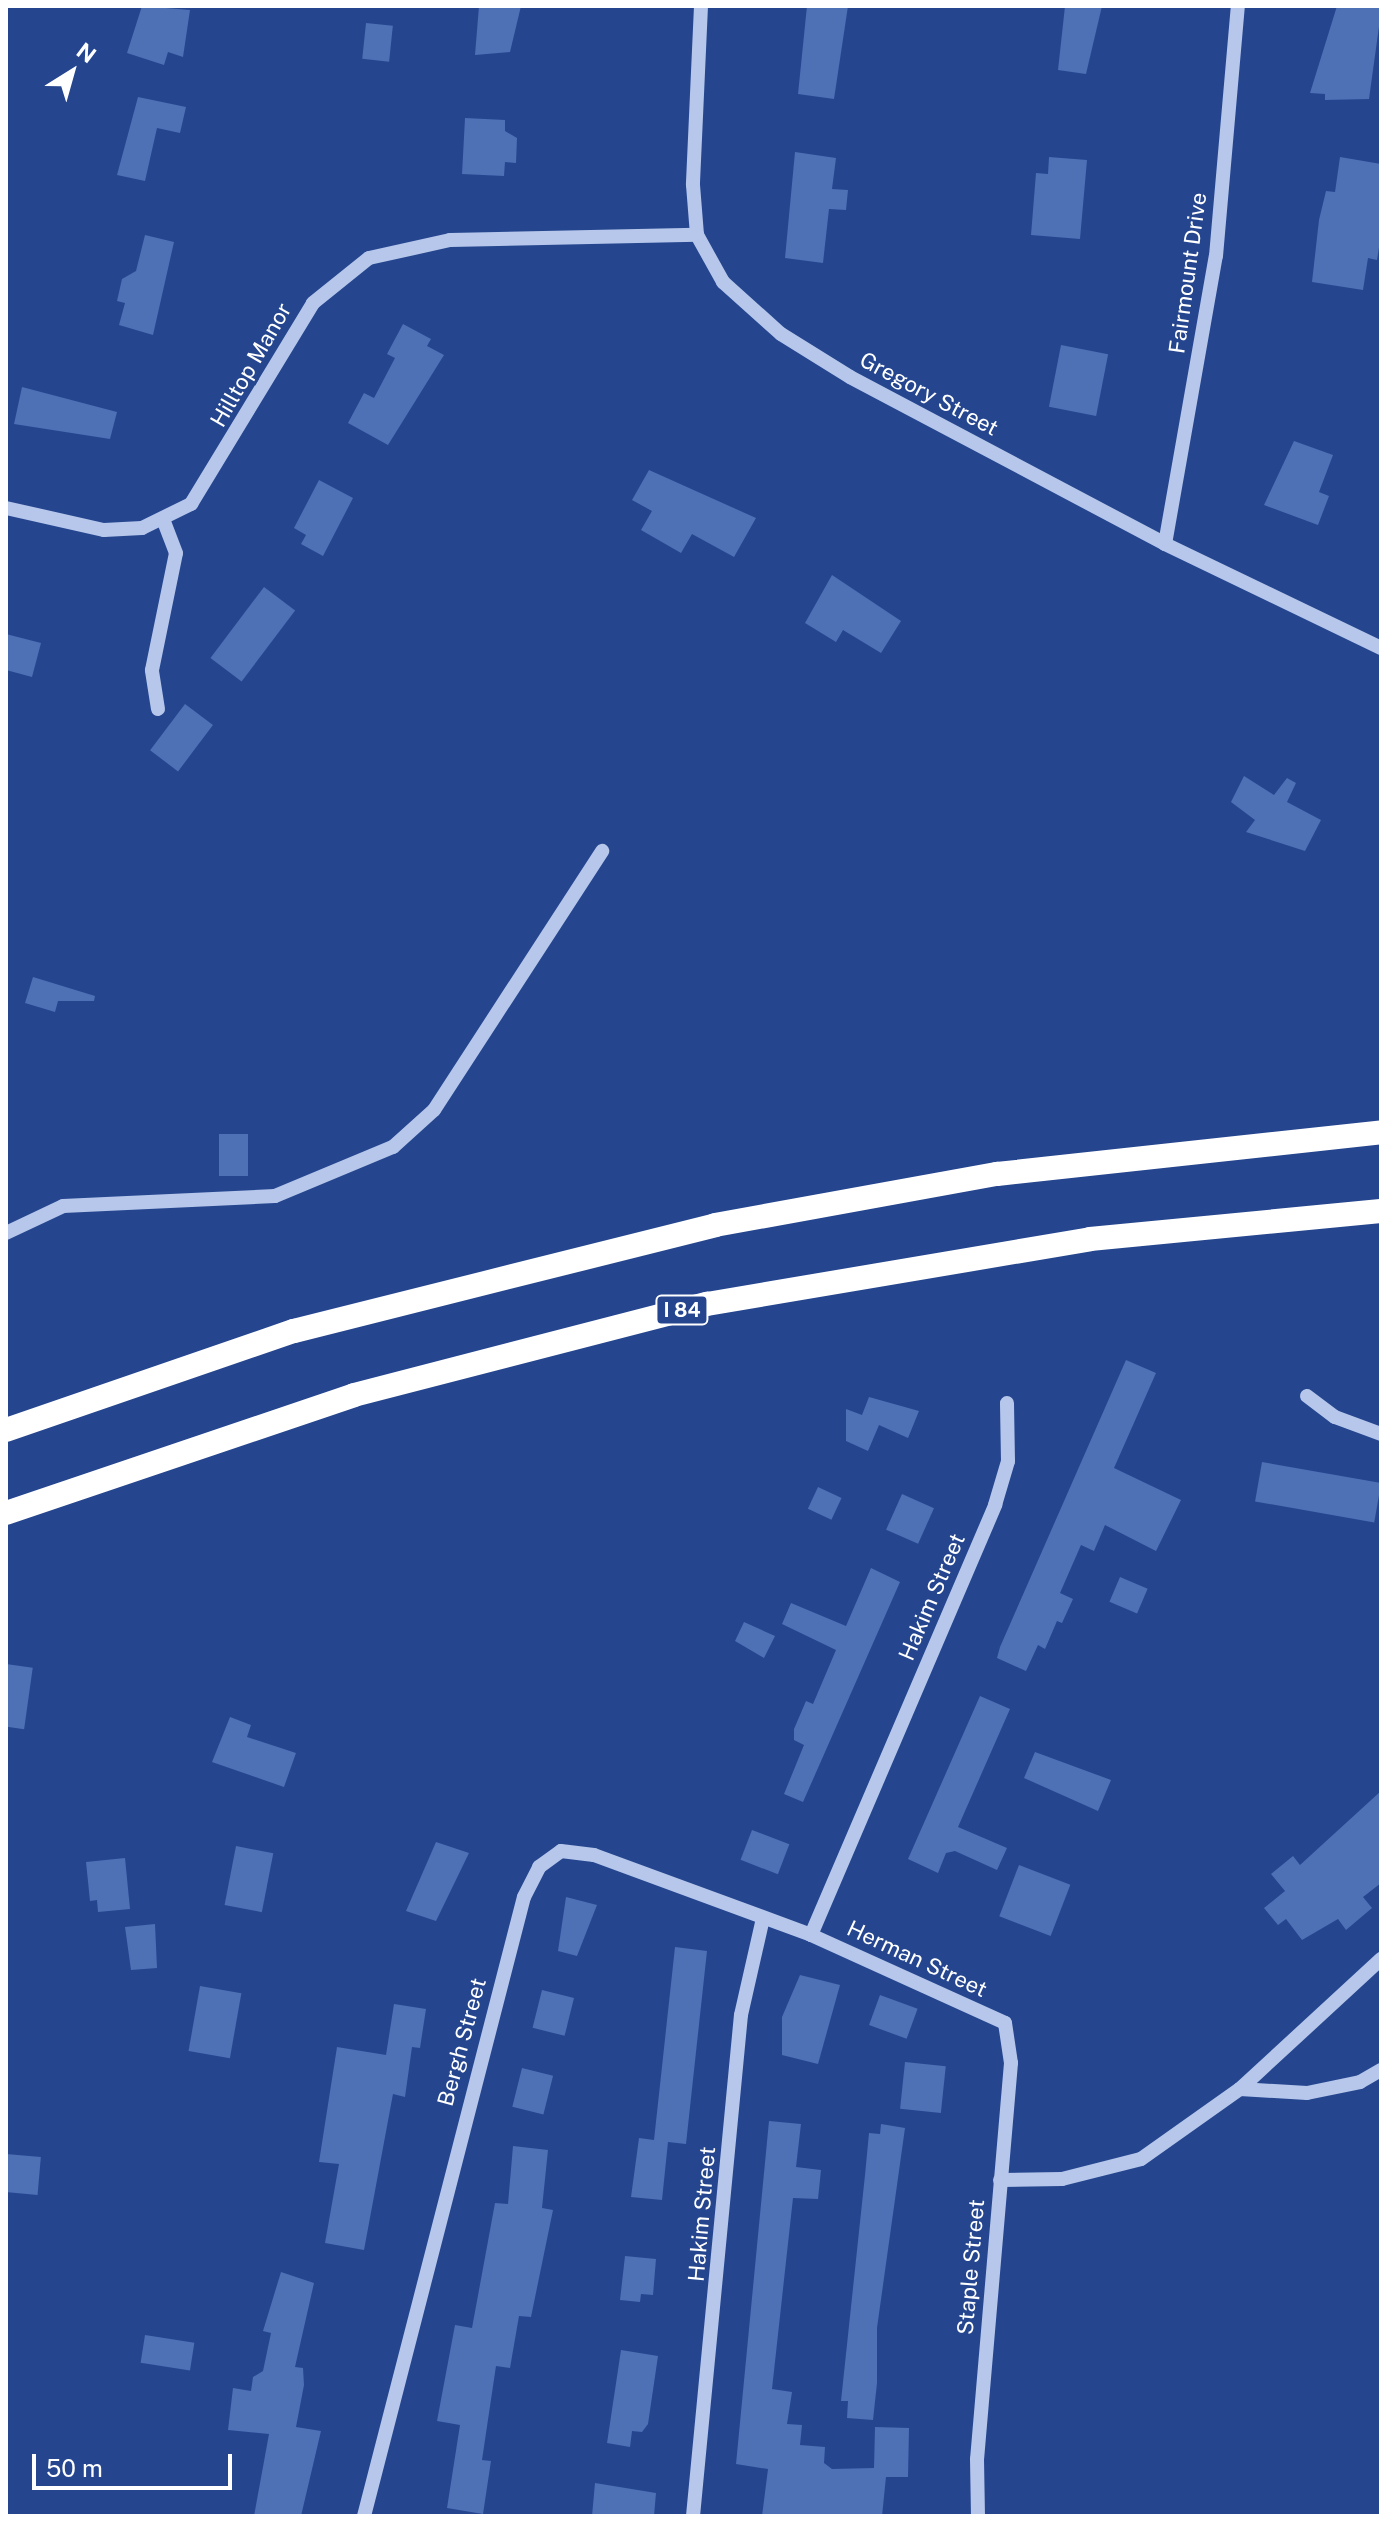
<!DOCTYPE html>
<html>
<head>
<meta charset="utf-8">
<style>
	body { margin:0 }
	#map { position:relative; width:1387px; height:2522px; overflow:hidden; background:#25468f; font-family:"Public Sans",sans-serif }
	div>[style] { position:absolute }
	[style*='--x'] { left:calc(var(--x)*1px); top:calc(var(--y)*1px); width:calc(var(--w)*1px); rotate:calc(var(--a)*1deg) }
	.building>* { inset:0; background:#4e70b5; transform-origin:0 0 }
	.minor>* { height:14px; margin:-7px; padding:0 7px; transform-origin:7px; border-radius:7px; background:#b6c7eb }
	.highway>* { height:24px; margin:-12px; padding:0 12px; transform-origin:12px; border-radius:12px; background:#fff }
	span { translate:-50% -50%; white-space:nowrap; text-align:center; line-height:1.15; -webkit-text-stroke:6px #25468f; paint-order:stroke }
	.shield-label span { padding:2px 6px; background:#25468f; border:2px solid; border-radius:6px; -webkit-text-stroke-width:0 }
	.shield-label { font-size:20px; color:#fff; font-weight:700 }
	.street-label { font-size:22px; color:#fff }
	.frame { position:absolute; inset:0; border:8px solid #fff; pointer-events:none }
	.north { position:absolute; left:32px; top:32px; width:80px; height:80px; -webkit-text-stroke:6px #25468f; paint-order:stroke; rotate:37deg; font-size:22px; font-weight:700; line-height:32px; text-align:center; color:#fff }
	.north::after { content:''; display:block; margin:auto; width:28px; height:36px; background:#fff; clip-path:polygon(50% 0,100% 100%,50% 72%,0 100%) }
	.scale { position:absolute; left:32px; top:2454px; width:200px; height:36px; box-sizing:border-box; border:4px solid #fff; border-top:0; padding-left:10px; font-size:24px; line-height:28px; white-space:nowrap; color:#fff; -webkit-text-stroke:6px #25468f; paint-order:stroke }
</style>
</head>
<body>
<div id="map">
	<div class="building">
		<i style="clip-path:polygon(142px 6px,190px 10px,183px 57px,168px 52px,164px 65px,127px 53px)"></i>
		<i style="clip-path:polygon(479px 6px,521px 6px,510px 52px,475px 55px)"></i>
		<i style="clip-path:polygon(807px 6px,848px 6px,834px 99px,798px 94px)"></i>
		<i style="clip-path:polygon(1065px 6px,1102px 6px,1086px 74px,1058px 70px)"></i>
		<i style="clip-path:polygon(1337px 6px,1378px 6px,1381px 12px,1369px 99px,1325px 100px,1325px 94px,1310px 93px)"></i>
		<i style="left:366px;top:23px;width:27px;height:36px;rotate:6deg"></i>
		<i style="clip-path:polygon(138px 97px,186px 107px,180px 133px,157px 128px,145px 181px,117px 175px)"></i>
		<i style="clip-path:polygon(465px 118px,505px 120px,505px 131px,517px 138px,516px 163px,505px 162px,504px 176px,462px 174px)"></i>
		<i style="clip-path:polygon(795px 152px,836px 158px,832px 189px,848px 190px,846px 210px,829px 209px,823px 263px,785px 258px)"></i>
		<i style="clip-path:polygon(1049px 157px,1087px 160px,1080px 239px,1031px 235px,1036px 173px,1048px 174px)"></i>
		<i style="clip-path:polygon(1340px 157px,1381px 164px,1381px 235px,1377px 260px,1368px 258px,1363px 290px,1312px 282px,1319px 220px,1326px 191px,1335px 192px)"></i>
		<i style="clip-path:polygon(145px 235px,174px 242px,153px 335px,119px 325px,125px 303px,117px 301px,122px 279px,136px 271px)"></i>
		<i style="clip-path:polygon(403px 324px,431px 339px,427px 346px,444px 355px,388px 445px,348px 423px,364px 393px,374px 398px,395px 358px,387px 354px)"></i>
		<i style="left:1061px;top:345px;width:48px;height:63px;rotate:11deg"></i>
		<i style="clip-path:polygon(22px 387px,117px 412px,110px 439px,14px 424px)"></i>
		<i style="clip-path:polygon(1294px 441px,1333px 455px,1319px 492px,1329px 496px,1318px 525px,1264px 505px)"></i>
		<i style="clip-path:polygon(649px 470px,756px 518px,734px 557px,692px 534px,681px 553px,641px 530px,652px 511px,632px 500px)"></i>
		<i style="clip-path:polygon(319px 480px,353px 498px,323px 556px,301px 544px,306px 535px,294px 528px)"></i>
		<i style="clip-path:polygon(832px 575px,901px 621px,881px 653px,843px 630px,836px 642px,805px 623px)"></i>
		<i style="left:264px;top:587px;width:39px;height:89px;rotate:37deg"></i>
		<i style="clip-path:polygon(6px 634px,41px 643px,32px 677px,6px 670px)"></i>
		<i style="left:185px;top:704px;width:35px;height:58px;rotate:37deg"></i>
		<i style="clip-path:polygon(1244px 776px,1274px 795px,1287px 778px,1296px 783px,1287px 802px,1321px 820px,1305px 851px,1246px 832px,1255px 820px,1231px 802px)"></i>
		<i style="clip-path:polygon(33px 977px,95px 996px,94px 1001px,58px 1001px,55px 1012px,25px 1003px)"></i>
		<i style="left:219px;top:1134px;width:29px;height:42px"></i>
		<i style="clip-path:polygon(1126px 1360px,1156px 1373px,1114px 1468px,1181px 1500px,1156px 1551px,1105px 1525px,1094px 1551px,1081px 1545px,1060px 1593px,1073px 1599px,1062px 1623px,1057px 1621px,1045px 1649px,1038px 1645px,1026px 1671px,997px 1658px,1000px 1647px)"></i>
		<i style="clip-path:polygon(869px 1397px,919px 1411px,908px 1438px,879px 1425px,868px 1451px,846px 1441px,846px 1409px,862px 1415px)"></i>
		<i style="left:1262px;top:1462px;width:121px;height:40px;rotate:10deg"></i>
		<i style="left:818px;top:1487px;width:26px;height:24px;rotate:25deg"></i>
		<i style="left:902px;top:1494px;width:35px;height:39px;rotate:24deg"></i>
		<i style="clip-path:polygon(871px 1568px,900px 1582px,803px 1802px,784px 1794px,804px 1745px,794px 1740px,794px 1729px,806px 1701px,813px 1704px,836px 1650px,782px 1624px,791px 1603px,846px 1626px)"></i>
		<i style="left:1120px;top:1577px;width:30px;height:27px;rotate:23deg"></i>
		<i style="clip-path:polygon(744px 1622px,775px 1636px,764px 1658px,735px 1641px)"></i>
		<i style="left:6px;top:1664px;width:27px;height:62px;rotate:8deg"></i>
		<i style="clip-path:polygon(980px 1696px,1010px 1709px,958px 1827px,1007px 1848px,997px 1870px,955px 1851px,946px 1853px,938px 1873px,908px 1859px)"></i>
		<i style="clip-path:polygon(230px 1717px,251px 1725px,247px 1737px,296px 1753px,284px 1787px,212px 1762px)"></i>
		<i style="clip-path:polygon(1035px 1752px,1111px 1780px,1098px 1811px,1024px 1778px)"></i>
		<i style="clip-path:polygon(1381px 1791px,1381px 1883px,1363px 1897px,1372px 1908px,1346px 1930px,1338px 1919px,1302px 1940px,1286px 1919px,1278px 1925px,1264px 1908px,1285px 1891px,1271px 1874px,1293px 1856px,1300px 1865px)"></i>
		<i style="left:752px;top:1830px;width:40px;height:32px;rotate:21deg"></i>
		<i style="clip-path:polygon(436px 1842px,469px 1853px,436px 1921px,406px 1911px)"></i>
		<i style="left:236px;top:1846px;width:38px;height:60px;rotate:11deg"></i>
		<i style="clip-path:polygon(125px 1858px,130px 1909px,98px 1912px,97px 1900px,90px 1901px,86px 1862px)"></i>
		<i style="left:1019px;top:1865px;width:55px;height:55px;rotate:21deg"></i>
		<i style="clip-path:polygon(566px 1897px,597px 1905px,577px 1956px,558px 1951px)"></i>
		<i style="clip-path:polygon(155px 1924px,157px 1968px,131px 1970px,125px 1927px)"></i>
		<i style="clip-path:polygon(675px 1947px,707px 1951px,686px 2144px,668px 2142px,662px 2200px,631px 2197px,639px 2138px,654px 2140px)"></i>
		<i style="clip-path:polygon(800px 1975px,840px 1985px,818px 2064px,782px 2055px,782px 2017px)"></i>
		<i style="left:200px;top:1986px;width:42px;height:66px;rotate:10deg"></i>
		<i style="left:542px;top:1990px;width:33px;height:39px;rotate:14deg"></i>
		<i style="left:880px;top:1995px;width:40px;height:32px;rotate:20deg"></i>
		<i style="clip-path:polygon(394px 2004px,426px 2009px,420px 2048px,412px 2047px,405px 2097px,393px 2094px,364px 2250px,325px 2243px,339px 2164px,319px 2162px,337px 2047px,386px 2055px)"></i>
		<i style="left:905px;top:2062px;width:41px;height:47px;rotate:6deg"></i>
		<i style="left:522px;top:2068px;width:32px;height:40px;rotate:14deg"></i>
		<i style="clip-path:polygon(769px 2121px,801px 2124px,796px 2167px,821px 2170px,818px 2199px,793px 2198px,772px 2389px,792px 2392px,787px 2424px,802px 2425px,800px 2445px,825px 2447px,824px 2463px,832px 2469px,874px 2468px,875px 2427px,909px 2428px,908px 2477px,886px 2477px,882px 2516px,762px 2516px,768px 2469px,736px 2464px)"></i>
		<i style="clip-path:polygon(881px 2124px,905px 2128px,877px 2328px,877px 2383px,873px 2420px,847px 2418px,848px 2401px,841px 2401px,865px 2175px,869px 2133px,880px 2134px)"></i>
		<i style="clip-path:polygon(513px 2146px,548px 2150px,542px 2208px,553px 2210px,531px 2317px,519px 2316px,510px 2368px,496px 2366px,482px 2460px,491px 2461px,483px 2514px,447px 2508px,460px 2425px,437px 2421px,455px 2325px,472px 2328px,495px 2203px,508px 2204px)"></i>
		<i style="left:6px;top:2154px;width:35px;height:38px;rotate:5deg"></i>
		<i style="clip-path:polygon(625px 2256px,656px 2259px,653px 2295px,641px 2294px,640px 2302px,620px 2300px)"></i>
		<i style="clip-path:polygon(281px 2272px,314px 2283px,295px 2367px,303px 2368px,304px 2385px,296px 2427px,321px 2431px,301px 2516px,254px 2516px,269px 2434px,228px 2430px,233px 2388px,251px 2391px,253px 2377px,263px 2371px,271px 2333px,263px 2331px)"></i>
		<i style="left:145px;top:2335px;width:50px;height:28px;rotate:9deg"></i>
		<i style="clip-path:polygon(621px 2350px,658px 2356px,648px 2424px,642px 2432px,632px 2431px,630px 2447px,607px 2443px)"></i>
		<i style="clip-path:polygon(595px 2483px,656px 2493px,654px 2516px,592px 2516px)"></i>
	</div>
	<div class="minor">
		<i style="--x:701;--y:6;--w:179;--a:92.6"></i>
		<i style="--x:693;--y:185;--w:50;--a:85.4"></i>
		<i style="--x:697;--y:235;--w:54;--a:61"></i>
		<i style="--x:723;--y:282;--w:78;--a:41.9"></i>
		<i style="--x:781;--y:334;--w:81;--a:31.9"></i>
		<i style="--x:850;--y:377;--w:357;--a:27.9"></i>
		<i style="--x:1165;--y:544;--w:240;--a:25.7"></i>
		<i style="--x:6;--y:508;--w:100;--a:12.7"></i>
		<i style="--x:104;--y:530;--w:38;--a:-3"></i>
		<i style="--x:142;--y:528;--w:55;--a:-26.1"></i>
		<i style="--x:191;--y:504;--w:235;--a:-58.7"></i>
		<i style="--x:313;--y:303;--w:72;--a:-38.8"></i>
		<i style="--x:369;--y:258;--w:83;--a:-12.5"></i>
		<i style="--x:450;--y:240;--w:247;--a:-1.2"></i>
		<i style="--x:1165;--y:544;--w:292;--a:-80"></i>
		<i style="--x:1216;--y:256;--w:251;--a:-85"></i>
		<i style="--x:158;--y:709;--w:39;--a:-99"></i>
		<i style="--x:152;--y:670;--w:119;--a:-78.4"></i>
		<i style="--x:176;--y:553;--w:34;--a:-111"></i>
		<i style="--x:6;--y:1233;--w:63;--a:-25.3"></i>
		<i style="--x:63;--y:1206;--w:212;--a:-2.7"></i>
		<i style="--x:275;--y:1196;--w:128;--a:-22.6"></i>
		<i style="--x:393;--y:1147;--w:55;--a:-42.1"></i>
		<i style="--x:434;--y:1110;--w:309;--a:-57"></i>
		<i style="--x:1307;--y:1396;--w:35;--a:37"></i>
		<i style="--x:1335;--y:1417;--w:49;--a:20.3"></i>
		<i style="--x:811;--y:1935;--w:468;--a:-66.8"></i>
		<i style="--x:995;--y:1505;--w:46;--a:-73.5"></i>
		<i style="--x:1008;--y:1461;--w:58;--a:-91"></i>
		<i style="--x:1240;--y:2089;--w:192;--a:-42.7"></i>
		<i style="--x:1000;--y:2180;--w:62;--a:-0.9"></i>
		<i style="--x:1062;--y:2179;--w:81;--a:-14.2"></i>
		<i style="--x:1141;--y:2159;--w:121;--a:-35.3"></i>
		<i style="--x:1240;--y:2089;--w:67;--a:3.4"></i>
		<i style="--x:1307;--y:2093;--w:54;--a:-11.7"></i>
		<i style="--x:1360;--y:2082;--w:24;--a:-30"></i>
		<i style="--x:364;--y:2516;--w:639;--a:-75.51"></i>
		<i style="--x:524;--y:1897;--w:34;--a:-63"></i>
		<i style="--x:539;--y:1867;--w:27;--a:-36"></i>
		<i style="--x:561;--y:1851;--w:33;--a:7"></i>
		<i style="--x:594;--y:1855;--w:231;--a:20.2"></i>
		<i style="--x:811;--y:1935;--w:213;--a:24.4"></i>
		<i style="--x:1005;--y:2023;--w:40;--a:81.5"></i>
		<i style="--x:1011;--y:2063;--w:397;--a:94.9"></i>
		<i style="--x:977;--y:2459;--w:57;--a:89"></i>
		<i style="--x:693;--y:2516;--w:503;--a:-84.53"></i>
		<i style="--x:741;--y:2015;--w:99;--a:-77.2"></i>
	</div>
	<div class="highway">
		<i style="--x:6;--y:1430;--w:305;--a:-19"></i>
		<i style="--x:294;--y:1331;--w:434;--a:-14.1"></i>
		<i style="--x:715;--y:1225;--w:287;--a:-10.3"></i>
		<i style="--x:997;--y:1174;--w:386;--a:-6.2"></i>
		<i style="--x:6;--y:1513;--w:367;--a:-18.7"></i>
		<i style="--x:354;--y:1395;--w:365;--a:-14.5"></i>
		<i style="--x:707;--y:1304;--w:388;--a:-9.6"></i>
		<i style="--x:1090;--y:1239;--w:292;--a:-5.5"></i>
	</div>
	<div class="shield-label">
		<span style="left:682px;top:1310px">I 84</span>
	</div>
	<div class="street-label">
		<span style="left:1188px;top:273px;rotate:-82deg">Fairmount Drive</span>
		<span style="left:251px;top:365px;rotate:-60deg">Hilltop Manor</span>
		<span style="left:929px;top:394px;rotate:28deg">Gregory Street</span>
		<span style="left:932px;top:1597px;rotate:-67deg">Hakim Street</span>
		<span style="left:917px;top:1959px;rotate:25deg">Herman Street</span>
		<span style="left:462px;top:2042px;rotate:-75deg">Bergh Street</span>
		<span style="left:702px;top:2214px;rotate:-85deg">Hakim Street</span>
		<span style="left:971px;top:2267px;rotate:-85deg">Staple Street</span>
	</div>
	<div class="frame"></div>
	<div class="north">N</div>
	<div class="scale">50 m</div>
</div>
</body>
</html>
